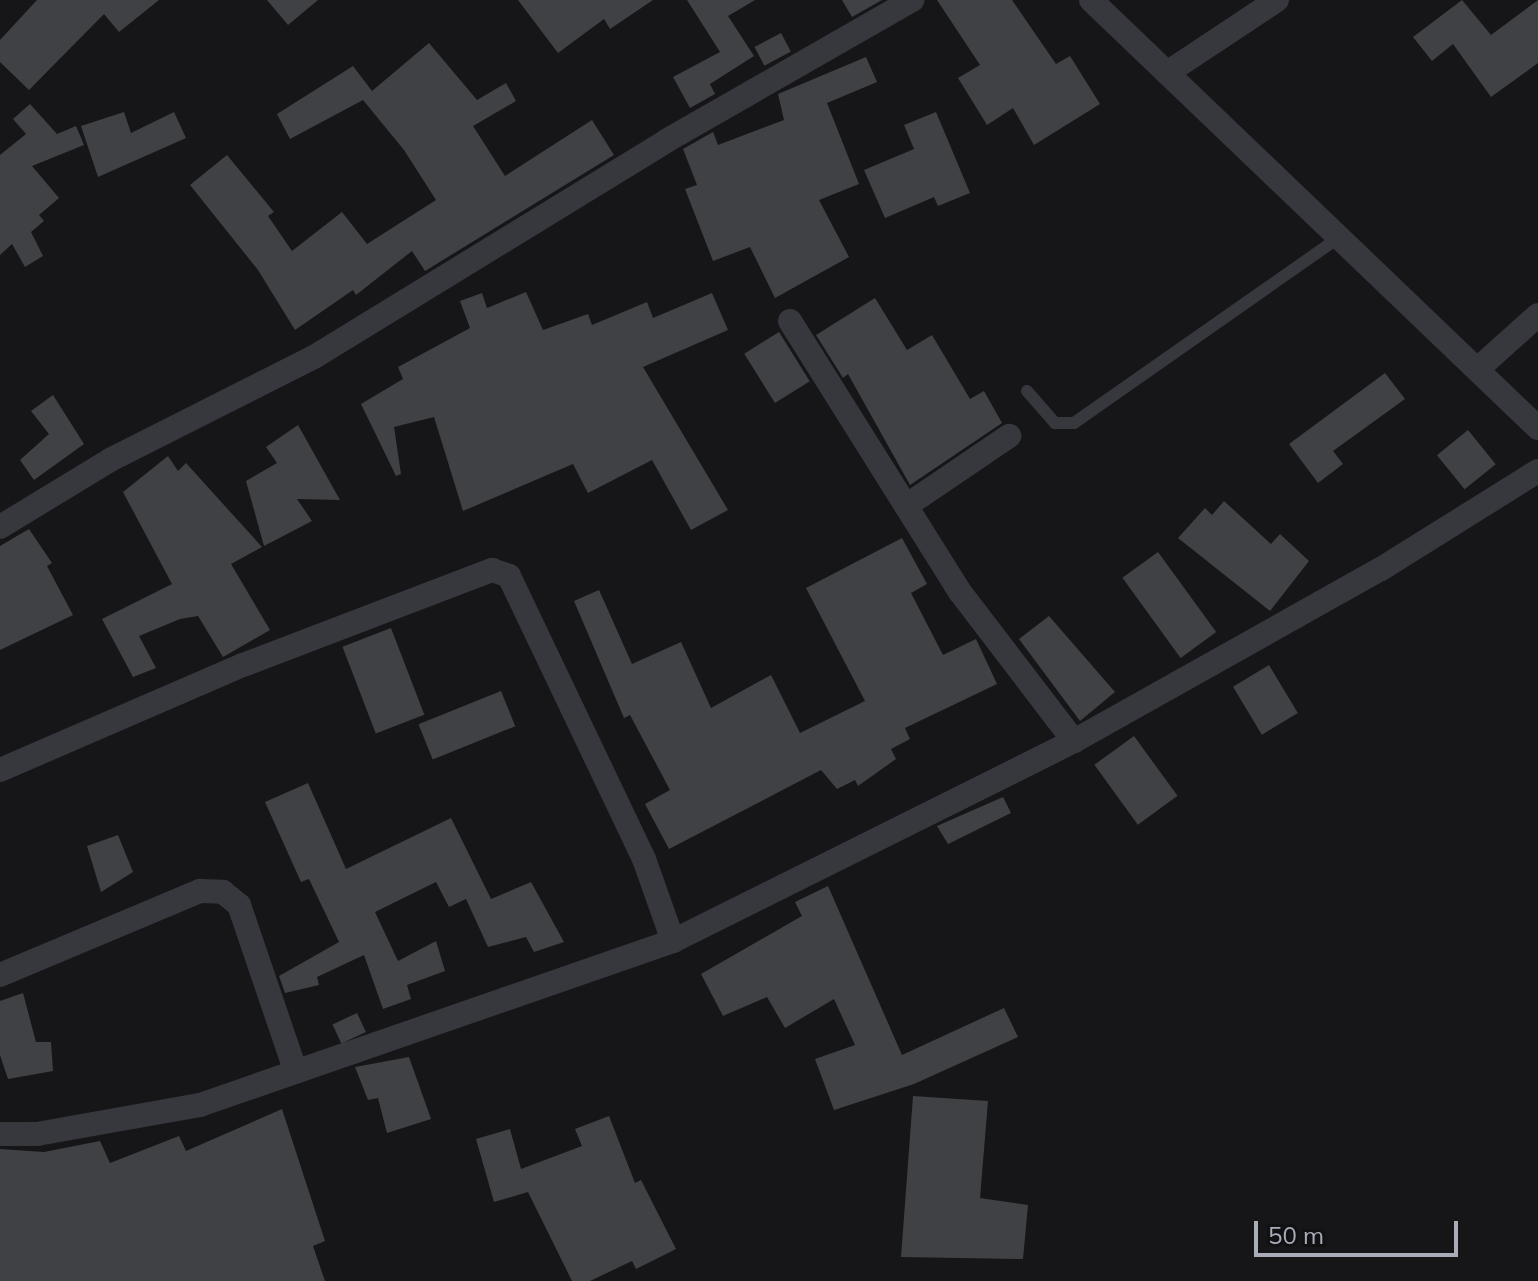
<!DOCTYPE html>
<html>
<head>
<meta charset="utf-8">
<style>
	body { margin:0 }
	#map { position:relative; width:1538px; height:1281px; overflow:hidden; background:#161618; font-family:Mulish,sans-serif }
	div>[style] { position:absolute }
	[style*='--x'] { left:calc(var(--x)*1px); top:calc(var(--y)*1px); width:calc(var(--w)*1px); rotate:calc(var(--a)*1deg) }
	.building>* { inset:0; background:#404145; transform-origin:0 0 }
	.lane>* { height:12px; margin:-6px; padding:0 6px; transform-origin:6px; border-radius:6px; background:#37383d }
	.street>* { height:24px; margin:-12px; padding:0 12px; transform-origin:12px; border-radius:12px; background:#37383d }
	span { translate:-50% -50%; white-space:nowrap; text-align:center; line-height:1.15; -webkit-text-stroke:8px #111113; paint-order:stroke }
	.scale { position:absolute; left:1254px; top:1221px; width:204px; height:36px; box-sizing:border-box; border:4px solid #a8adb8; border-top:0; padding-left:10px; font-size:24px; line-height:28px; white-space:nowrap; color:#a8adb8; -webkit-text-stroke:6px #111113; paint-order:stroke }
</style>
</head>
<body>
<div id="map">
	<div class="building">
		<i style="clip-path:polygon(37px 0,159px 0,119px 32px,104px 14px,29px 90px,0 62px,0 40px)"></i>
		<i style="clip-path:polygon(267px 0,318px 0,288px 25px)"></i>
		<i style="clip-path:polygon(518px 0,653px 0,610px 29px,604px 19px,558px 53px)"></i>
		<i style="clip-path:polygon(687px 0,755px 0,728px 16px,754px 56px,710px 84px,715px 94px,690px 108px,673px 77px,720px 52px)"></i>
		<i style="clip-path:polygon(842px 0,882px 0,852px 17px)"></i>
		<i style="clip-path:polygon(937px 0,1012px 0,1056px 64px,1070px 56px,1100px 104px,1034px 145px,1013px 108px,987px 125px,958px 78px,980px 65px)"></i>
		<i style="clip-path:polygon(1462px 0,1491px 35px,1538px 0,1538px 63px,1491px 97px,1453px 44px,1432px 61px,1413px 37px)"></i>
		<i style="left:781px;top:33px;width:21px;height:30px;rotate:62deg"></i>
		<i style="clip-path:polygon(429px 43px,477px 100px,506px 83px,516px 101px,473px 126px,505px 176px,592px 120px,614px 155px,425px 271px,412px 251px,356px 295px,353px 290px,295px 330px,258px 270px,190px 185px,227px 155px,274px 212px,268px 216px,292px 251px,342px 212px,367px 244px,436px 200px,404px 150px,363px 100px,290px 139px,277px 114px,353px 66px,372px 91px)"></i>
		<i style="clip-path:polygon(866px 57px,877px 82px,827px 103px,859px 184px,819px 200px,849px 257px,775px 298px,750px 247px,713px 261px,685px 189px,697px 185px,683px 149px,713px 132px,718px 145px,784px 120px,778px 94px)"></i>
		<i style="clip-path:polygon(30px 104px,57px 134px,76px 126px,84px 145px,32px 166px,59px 198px,39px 215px,44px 221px,31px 232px,43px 256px,25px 267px,12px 244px,0 255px,0 155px,26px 134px,13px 119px)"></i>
		<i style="clip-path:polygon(124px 112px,131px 133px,174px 112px,186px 138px,98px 177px,81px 126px)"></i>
		<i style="clip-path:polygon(936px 112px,970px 193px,938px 206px,934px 197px,885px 218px,864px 170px,914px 149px,904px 125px)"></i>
		<i style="clip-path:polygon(526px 292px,543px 330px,588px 314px,592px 325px,647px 302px,653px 318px,712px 293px,728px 330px,643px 367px,728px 510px,691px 530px,652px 460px,588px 493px,573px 464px,463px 511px,434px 417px,394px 427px,401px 474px,396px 476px,361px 404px,403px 379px,398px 367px,470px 328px,460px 301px,482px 293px,487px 308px)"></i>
		<i style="clip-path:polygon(875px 298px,907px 350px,932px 335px,970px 399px,984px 391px,1002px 423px,910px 485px,848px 374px,843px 378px,816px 335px)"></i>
		<i style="left:779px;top:332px;width:58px;height:41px;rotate:58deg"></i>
		<i style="clip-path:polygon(1385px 373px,1405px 399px,1333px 451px,1343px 464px,1318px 483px,1289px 444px)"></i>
		<i style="clip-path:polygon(53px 395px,84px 444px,34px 480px,20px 460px,49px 434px,31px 411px)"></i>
		<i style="clip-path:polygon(298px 425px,340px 500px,297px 499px,312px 521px,264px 546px,246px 481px,277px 463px,266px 447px)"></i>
		<i style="left:1468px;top:430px;width:44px;height:40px;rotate:51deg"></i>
		<i style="clip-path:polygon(168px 456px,178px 471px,186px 463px,262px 547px,231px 564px,270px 630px,223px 657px,198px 616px,180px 619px,139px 636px,156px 668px,133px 677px,102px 619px,172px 584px,123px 492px)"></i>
		<i style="clip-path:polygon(1224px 501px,1271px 544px,1280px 534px,1309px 561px,1270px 611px,1178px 538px,1205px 508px,1212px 515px)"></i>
		<i style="clip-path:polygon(29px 529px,52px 563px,47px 566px,73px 615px,0 650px,0 546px)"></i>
		<i style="clip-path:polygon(902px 538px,927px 584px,911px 593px,943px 655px,976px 639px,997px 684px,905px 728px,910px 739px,891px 749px,896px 759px,858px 786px,855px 780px,837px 789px,821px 770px,669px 849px,645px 804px,670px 790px,630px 715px,624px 718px,574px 601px,599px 590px,632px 664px,681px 642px,711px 708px,771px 675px,800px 733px,865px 701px,806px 588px)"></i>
		<i style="left:1158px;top:552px;width:99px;height:44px;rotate:54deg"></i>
		<i style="clip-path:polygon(1049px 616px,1115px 692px,1080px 721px,1019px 639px)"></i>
		<i style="left:391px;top:628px;width:93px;height:52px;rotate:69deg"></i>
		<i style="left:1269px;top:665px;width:56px;height:42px;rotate:59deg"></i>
		<i style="left:501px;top:691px;width:38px;height:89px;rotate:68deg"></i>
		<i style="left:1134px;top:736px;width:74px;height:49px;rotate:54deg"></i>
		<i style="clip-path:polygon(308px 783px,346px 869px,451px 818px,491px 899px,531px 882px,564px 942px,534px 952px,526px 937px,488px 947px,466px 899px,449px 907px,436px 882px,375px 912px,398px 961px,436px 941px,445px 971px,407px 985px,411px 999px,383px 1009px,364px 955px,317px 977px,319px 985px,285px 993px,279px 976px,339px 942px,309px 879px,301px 882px,265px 802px)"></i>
		<i style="clip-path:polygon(1003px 797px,1011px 813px,948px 844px,937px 826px)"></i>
		<i style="clip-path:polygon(118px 835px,133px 872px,101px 892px,87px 846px)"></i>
		<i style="clip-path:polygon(828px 886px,902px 1055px,1004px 1008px,1018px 1037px,914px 1084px,834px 1110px,815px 1059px,855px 1045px,834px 999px,785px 1028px,767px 997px,723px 1016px,701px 974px,802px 916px,795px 902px)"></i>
		<i style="clip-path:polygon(23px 993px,36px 1042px,51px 1042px,53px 1071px,8px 1079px,0 1055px,0 1001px)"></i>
		<i style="left:357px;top:1013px;width:21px;height:27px;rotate:65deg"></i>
		<i style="clip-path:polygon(409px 1057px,431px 1119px,387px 1133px,378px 1098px,368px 1100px,355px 1067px)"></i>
		<i style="clip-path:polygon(913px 1096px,988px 1101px,980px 1198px,1028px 1205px,1023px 1259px,901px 1257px)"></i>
		<i style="clip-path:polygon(282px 1109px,325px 1241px,313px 1246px,325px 1281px,0 1281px,0 1149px,44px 1152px,100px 1141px,110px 1163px,179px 1136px,186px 1151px)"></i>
		<i style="clip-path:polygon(609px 1116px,635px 1183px,641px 1180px,676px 1249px,636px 1269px,632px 1261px,590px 1281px,572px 1281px,528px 1192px,494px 1202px,476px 1139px,510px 1129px,521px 1169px,582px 1146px,575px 1129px)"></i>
	</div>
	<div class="lane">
		<i style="--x:1027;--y:391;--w:43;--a:48.8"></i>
		<i style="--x:1055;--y:423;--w:19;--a:0"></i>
		<i style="--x:1074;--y:423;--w:326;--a:-35"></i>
	</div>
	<div class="street">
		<i style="--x:1091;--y:0;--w:619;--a:43.76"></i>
		<i style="--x:1167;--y:73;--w:132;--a:-33.6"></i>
		<i style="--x:790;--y:321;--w:320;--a:57.9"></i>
		<i style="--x:960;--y:592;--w:188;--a:52.6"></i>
		<i style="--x:1480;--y:367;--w:78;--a:-41.9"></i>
		<i style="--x:906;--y:506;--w:125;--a:-34.2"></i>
		<i style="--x:0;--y:527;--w:129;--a:-31.3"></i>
		<i style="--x:110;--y:460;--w:229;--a:-26.8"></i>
		<i style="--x:314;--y:357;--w:413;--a:-31.5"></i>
		<i style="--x:666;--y:141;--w:284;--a:-29.8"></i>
		<i style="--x:0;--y:770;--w:265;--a:-23.4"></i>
		<i style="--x:243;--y:665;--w:267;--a:-20.9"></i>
		<i style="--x:492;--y:570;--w:18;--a:19"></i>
		<i style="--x:509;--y:576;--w:314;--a:64.5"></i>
		<i style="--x:644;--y:859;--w:87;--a:70.5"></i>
		<i style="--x:0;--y:975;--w:217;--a:-22.8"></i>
		<i style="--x:200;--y:891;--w:23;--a:2"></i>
		<i style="--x:223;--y:892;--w:21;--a:39"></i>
		<i style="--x:239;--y:905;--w:176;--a:71.2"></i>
		<i style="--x:0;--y:1134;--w:37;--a:0"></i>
		<i style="--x:37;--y:1134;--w:166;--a:-10.1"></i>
		<i style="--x:200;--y:1105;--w:501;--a:-19.12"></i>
		<i style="--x:673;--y:941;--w:448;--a:-26.5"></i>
		<i style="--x:1074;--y:741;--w:352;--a:-29.3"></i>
		<i style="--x:1381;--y:569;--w:185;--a:-32"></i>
	</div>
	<div class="scale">50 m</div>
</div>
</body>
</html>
